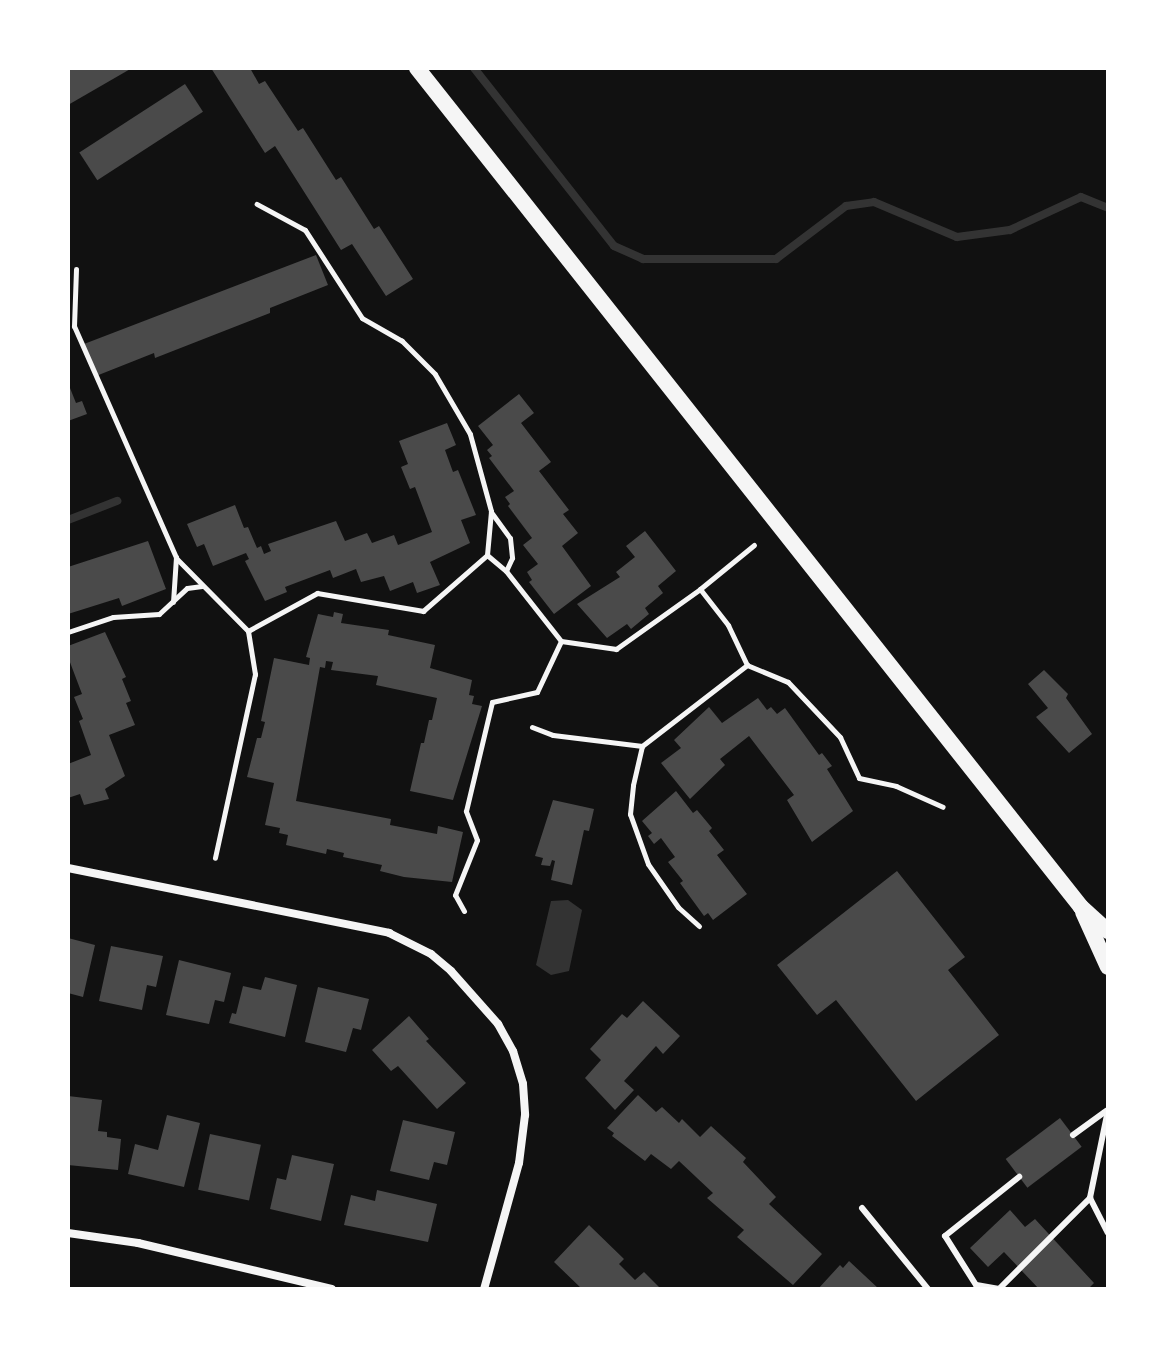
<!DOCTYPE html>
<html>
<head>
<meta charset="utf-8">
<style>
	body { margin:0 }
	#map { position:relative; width:1176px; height:1357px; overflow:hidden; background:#111; font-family:"Playfair Display",serif }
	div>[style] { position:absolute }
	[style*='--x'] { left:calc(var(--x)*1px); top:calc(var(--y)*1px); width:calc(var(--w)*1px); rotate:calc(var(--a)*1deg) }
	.water>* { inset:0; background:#333 }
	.stream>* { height:8px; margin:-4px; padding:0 4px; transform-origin:4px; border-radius:4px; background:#333 }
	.building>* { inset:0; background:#4a4a4a; transform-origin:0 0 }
	.path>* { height:5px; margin:-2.5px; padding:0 2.5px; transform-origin:2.5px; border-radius:2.5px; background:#f5f5f5 }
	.service>* { height:6px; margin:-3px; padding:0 3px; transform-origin:3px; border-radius:3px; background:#f5f5f5 }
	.minor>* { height:8px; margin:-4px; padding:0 4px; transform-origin:4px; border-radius:4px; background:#f5f5f5 }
	.secondary>* { height:16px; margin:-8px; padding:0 8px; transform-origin:8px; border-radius:8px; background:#f5f5f5 }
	span { translate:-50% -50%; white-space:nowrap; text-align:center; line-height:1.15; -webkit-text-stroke:8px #fff; paint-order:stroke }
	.frame { position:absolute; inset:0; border:70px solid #fff; pointer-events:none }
</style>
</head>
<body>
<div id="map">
	<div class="water">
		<i style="clip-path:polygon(568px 900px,582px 910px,569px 971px,551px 975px,536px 965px,551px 901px)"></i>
	</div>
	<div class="stream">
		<i style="--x:474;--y:68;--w:226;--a:51.8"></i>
		<i style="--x:614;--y:246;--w:32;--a:24"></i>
		<i style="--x:643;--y:259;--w:133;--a:0"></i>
		<i style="--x:776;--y:259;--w:88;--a:-37.1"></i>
		<i style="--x:846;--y:206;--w:28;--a:-8"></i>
		<i style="--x:874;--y:202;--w:90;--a:22.9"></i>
		<i style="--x:957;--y:237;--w:53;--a:-7.5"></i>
		<i style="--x:1010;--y:230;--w:78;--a:-24.9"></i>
		<i style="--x:1081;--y:197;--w:29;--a:22"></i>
		<i style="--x:68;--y:520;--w:53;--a:-21.2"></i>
	</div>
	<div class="building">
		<i style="clip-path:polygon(68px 68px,132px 68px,68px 105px)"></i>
		<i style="clip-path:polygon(211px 68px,250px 68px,259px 84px,265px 81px,298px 131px,303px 128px,336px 180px,341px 177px,374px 229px,379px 226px,413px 279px,386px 296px,352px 244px,341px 250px,275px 146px,265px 153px)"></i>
		<i style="left:185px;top:84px;width:33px;height:126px;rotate:57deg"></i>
		<i style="clip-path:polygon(316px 255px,328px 285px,270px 308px,270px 313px,155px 358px,154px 353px,96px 376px,84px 344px)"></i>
		<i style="clip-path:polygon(68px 383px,76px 403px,82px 401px,87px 414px,68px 421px)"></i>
		<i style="clip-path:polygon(519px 394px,534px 413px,521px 423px,551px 462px,539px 471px,569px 510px,563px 514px,578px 533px,562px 546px,591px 586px,554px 614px,529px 582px,532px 580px,527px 572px,538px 564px,523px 545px,532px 538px,508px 506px,510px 504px,505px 497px,514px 491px,489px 458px,492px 456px,487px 450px,493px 445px,478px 426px)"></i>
		<i style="clip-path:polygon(447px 423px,456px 445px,445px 450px,453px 472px,458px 470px,476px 515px,461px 520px,470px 543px,430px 562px,440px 585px,417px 593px,413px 582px,390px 591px,384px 576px,361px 582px,356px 569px,333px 578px,330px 570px,285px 587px,287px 592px,265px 601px,245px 561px,249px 559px,246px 553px,213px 566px,204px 544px,197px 547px,187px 524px,235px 505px,244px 528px,248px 527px,257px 548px,261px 546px,264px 554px,271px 551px,268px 544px,336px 521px,345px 541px,367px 533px,372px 543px,394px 535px,398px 545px,432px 532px,415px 487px,410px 489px,401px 467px,408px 464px,399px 441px)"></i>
		<i style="clip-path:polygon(645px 531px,676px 571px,658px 586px,663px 593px,645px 608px,649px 614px,631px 629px,627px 624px,607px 638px,577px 604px,620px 577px,616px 572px,635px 557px,626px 546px)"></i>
		<i style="clip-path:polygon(148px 541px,166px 589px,122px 606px,119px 598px,68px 614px,68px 567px)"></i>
		<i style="clip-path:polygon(334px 612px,343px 614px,341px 623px,389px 630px,388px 635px,435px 645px,430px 668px,472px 680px,469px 695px,474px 696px,472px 704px,482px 706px,453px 800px,410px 791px,421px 743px,424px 743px,429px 720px,432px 720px,437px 698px,376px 685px,378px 676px,331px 670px,333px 662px,326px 661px,325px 668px,320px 667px,296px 801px,391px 819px,390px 825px,437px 834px,438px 826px,463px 832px,452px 882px,404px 877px,380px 871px,382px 865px,343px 857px,344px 853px,327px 849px,326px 854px,286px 845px,288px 835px,279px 833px,280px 828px,265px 825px,274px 783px,247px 777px,257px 738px,261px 738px,265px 722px,261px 721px,274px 658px,309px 665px,310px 658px,306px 657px,318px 614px,333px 617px)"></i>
		<i style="clip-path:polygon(105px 632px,126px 677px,122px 679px,131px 701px,126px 703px,135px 725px,109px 735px,125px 776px,105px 789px,109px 799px,84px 805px,80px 794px,68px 798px,68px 764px,91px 755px,79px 721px,83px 719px,74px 697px,82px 694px,68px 657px,68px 646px)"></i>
		<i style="clip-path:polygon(1044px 670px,1068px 694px,1066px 698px,1092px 734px,1069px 753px,1036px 717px,1048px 708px,1028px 684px)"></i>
		<i style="clip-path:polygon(758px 698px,767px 710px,771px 707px,777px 714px,785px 708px,819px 755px,822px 753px,832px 766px,827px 769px,853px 811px,812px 842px,787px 800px,794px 795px,749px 736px,720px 759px,725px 765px,690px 799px,661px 763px,681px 748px,674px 740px,709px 707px,722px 723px)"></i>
		<i style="clip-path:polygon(676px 791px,693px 813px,697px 810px,712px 828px,709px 831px,724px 850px,717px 855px,747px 894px,713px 920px,708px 913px,704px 916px,680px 883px,683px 881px,668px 862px,675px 857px,661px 838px,654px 844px,648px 836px,652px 833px,642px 821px)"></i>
		<i style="clip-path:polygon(553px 800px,594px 809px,589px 831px,584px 830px,572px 885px,551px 880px,555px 861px,552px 860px,550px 866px,541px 865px,543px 858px,535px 856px)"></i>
		<i style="clip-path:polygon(897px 871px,965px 957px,948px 970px,999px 1035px,916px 1101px,836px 1000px,817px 1015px,777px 965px)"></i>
		<i style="clip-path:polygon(68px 938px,95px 945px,83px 997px,68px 993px)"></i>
		<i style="clip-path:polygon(111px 946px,163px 956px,156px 987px,147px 985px,142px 1010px,99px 1001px)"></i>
		<i style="clip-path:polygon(179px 960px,231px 973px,224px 1002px,215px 1000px,209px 1024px,166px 1015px)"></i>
		<i style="clip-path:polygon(265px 977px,297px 985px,285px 1037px,229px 1023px,232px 1013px,236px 1014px,243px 986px,261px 990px)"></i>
		<i style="clip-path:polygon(318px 987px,369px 999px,361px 1030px,353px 1028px,346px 1052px,305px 1042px)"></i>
		<i style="clip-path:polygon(643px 1001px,680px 1036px,663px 1054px,656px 1046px,624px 1081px,634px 1090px,615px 1110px,585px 1078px,601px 1060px,590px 1049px,622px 1014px,627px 1018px)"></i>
		<i style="clip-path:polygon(409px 1016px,429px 1039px,426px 1041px,466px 1083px,437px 1109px,398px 1066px,391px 1071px,372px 1050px)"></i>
		<i style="clip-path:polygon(638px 1095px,656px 1112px,662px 1107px,679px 1123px,682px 1119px,700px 1137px,711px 1126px,746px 1158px,743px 1162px,776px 1197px,769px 1204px,822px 1254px,793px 1285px,737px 1237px,744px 1230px,707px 1198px,713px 1193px,679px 1161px,671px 1169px,651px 1154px,645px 1161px,612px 1136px,614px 1133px,607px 1128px)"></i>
		<i style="clip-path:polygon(68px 1096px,102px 1100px,98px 1131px,107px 1132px,107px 1137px,121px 1139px,118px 1170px,68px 1165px)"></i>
		<i style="clip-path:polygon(167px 1115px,200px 1123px,184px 1187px,128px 1174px,135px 1144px,158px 1150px)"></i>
		<i style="left:1060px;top:1118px;width:36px;height:68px;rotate:53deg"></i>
		<i style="clip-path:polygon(403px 1120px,455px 1132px,447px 1165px,434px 1162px,429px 1180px,390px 1171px)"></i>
		<i style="left:210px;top:1134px;width:52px;height:57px;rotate:12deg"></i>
		<i style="clip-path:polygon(292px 1155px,334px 1164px,321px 1221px,270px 1209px,277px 1178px,286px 1180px)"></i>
		<i style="clip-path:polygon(377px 1190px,437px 1204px,428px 1242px,344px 1225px,351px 1195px,375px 1201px)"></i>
		<i style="clip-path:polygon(1010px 1210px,1025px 1227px,1035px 1219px,1094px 1283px,1088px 1289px,1039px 1289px,1004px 1252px,988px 1267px,970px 1248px)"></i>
		<i style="clip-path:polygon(589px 1225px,624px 1259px,619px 1264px,635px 1280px,644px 1272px,661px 1289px,582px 1289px,554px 1262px)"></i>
		<i style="clip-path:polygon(849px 1261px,879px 1289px,818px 1289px,840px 1265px,843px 1268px)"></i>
	</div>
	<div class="path">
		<i style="--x:76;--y:269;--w:57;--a:92"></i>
		<i style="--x:74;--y:326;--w:253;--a:66.2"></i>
		<i style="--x:176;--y:557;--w:45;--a:93.8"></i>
		<i style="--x:491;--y:512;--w:32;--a:54"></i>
		<i style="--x:510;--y:538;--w:20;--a:84"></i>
		<i style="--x:512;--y:558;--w:14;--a:115"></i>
		<i style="--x:754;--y:545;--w:70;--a:140.8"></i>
		<i style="--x:700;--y:589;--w:46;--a:52.1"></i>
		<i style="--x:728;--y:625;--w:44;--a:64.6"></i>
		<i style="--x:747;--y:665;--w:44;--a:22.5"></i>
		<i style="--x:788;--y:682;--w:76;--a:46.6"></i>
		<i style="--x:840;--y:737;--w:45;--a:65.1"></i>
		<i style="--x:859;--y:778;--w:38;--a:12"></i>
		<i style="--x:896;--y:786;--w:51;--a:24.1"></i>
		<i style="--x:487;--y:555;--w:25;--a:40"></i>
		<i style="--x:506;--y:571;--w:89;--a:51.8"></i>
		<i style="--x:561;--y:641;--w:56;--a:8.3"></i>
		<i style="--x:616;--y:649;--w:103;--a:-35.5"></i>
		<i style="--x:176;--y:558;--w:103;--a:45.4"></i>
		<i style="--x:248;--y:631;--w:44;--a:80.8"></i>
		<i style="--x:255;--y:674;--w:188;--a:102.3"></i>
		<i style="--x:248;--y:631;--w:79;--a:-28.8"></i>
		<i style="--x:317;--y:593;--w:108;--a:9.6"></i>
		<i style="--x:423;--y:611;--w:85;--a:-41.2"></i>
		<i style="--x:487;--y:555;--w:44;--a:-84.8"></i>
		<i style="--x:491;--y:511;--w:80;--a:-105.3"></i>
		<i style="--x:470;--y:434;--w:69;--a:-120.3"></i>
		<i style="--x:435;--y:374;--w:47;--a:-135"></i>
		<i style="--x:402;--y:341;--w:46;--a:-150.1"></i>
		<i style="--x:362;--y:318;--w:105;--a:-122.9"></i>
		<i style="--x:305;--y:230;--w:55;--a:-151.6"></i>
		<i style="--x:68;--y:632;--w:47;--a:-18.4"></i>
		<i style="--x:113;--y:617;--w:46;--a:-3.7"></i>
		<i style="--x:159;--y:614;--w:38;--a:-43"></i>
		<i style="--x:187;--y:588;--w:15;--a:-8"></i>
		<i style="--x:532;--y:727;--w:22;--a:21"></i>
		<i style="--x:553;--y:735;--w:90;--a:7"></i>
		<i style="--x:464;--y:911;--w:18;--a:-119"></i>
		<i style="--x:455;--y:895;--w:59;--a:-68.2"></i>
		<i style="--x:477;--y:840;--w:31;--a:-111"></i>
		<i style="--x:466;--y:811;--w:112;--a:-76.6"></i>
		<i style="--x:492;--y:702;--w:46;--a:-12.5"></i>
		<i style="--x:537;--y:692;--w:56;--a:-64.8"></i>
		<i style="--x:699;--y:926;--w:28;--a:-138"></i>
		<i style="--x:678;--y:907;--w:52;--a:-124.9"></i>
		<i style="--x:648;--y:864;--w:53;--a:-109.8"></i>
		<i style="--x:630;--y:814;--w:29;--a:-84"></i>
		<i style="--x:633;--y:785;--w:40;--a:-77"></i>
		<i style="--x:642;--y:746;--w:133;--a:-37.6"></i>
	</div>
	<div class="service">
		<i style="--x:1108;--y:1110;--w:90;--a:101.6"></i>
		<i style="--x:1090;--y:1198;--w:39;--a:63"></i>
		<i style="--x:1073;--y:1135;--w:41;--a:-36"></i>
		<i style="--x:862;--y:1208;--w:104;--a:50.8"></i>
		<i style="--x:999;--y:1289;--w:23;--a:-170"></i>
		<i style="--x:976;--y:1285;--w:58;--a:-122.3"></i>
		<i style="--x:945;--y:1236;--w:95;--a:-38.6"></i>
		<i style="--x:999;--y:1289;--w:129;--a:-45"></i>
	</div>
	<div class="minor">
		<i style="--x:68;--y:868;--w:328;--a:11.4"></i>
		<i style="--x:389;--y:933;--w:47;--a:26.6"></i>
		<i style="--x:431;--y:954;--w:26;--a:40"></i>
		<i style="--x:451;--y:971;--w:71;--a:48.4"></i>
		<i style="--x:498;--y:1024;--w:31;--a:61"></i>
		<i style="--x:513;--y:1051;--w:34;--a:73"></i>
		<i style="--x:523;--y:1084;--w:31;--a:86"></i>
		<i style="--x:525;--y:1115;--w:48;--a:97.1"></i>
		<i style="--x:519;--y:1163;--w:131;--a:105.5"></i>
		<i style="--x:68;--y:1233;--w:71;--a:8.1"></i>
		<i style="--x:138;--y:1243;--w:199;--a:13.3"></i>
	</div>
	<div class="secondary">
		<i style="--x:417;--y:68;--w:1070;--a:51.64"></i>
		<i style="--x:1081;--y:907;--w:36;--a:42"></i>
		<i style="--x:1083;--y:912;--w:60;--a:65.6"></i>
	</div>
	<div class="frame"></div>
</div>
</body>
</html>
